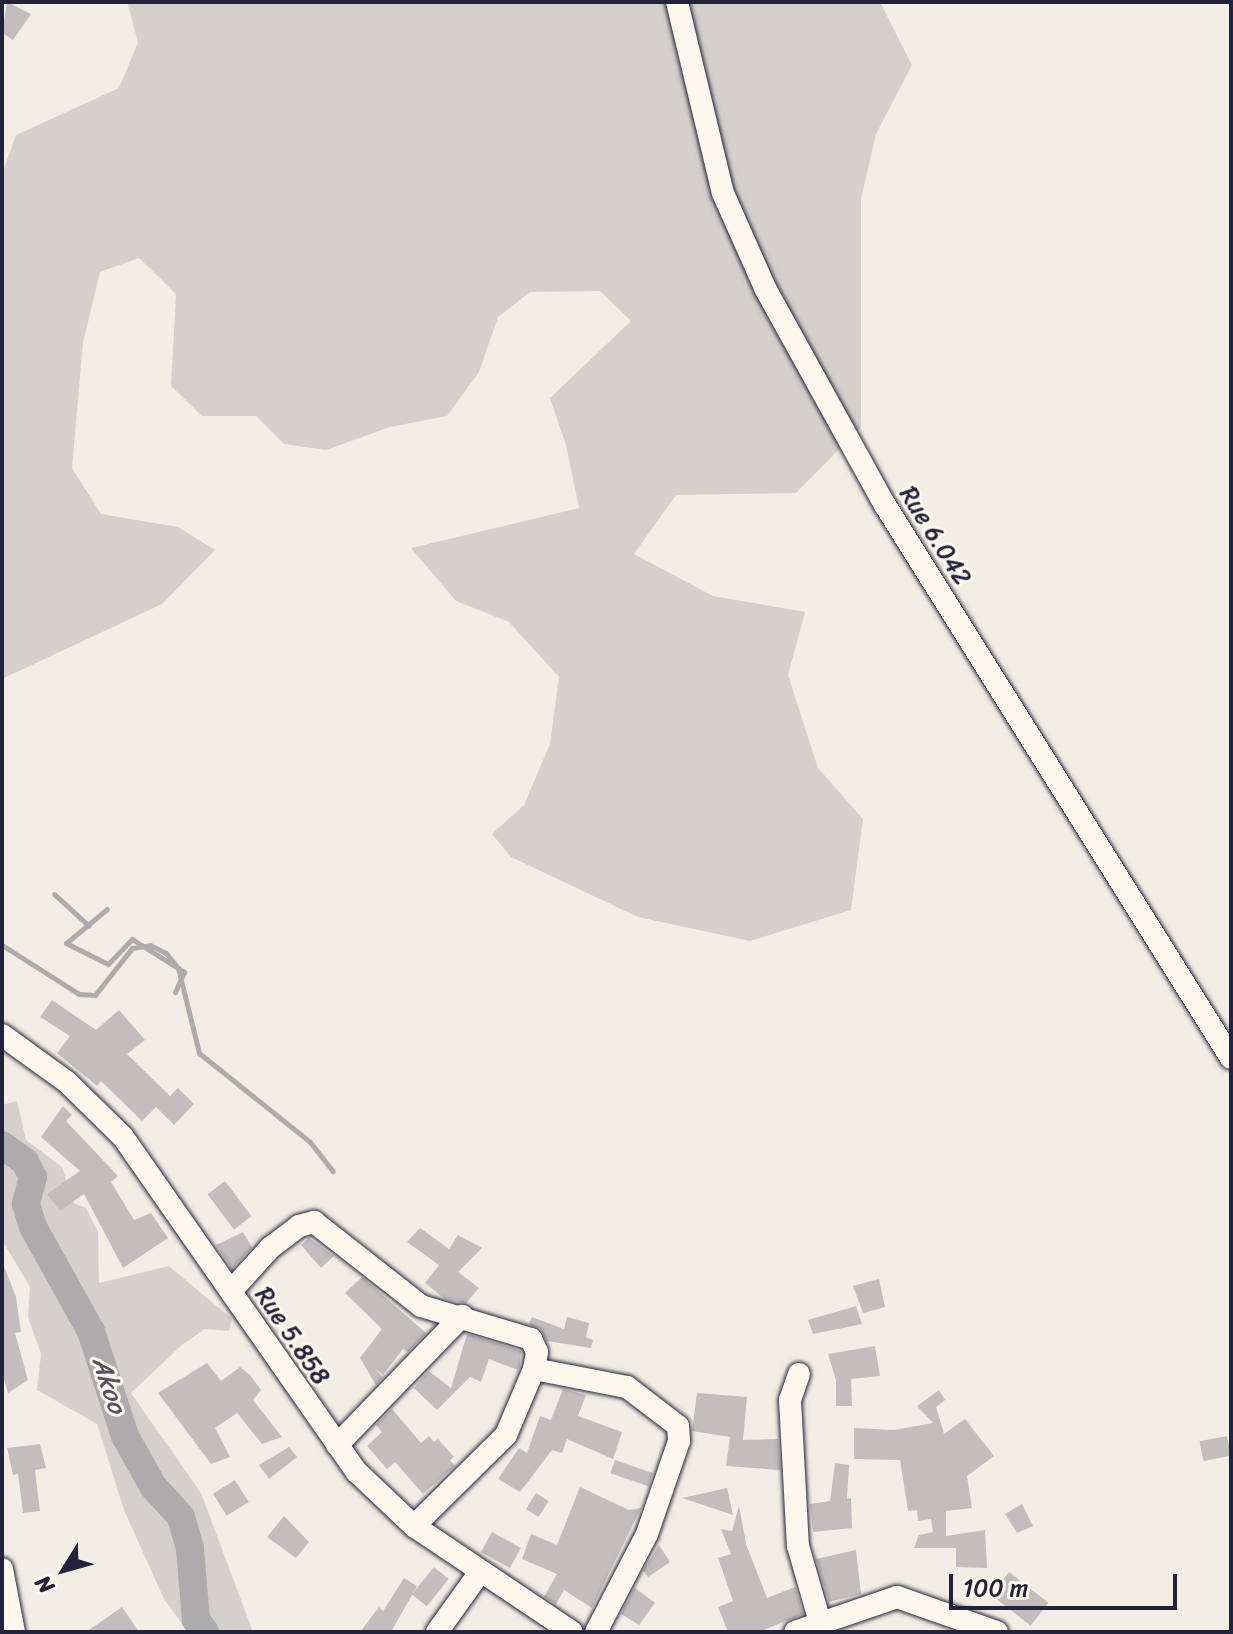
<!DOCTYPE html>
<html>
<head>
<meta charset="utf-8">
<style>
	body { margin:0 }
	#map { position:relative; width:1233px; height:1634px; overflow:hidden; background:#f2eee5; font-family:Sriracha,sans-serif }
	div>[style] { position:absolute }
	[style*='--x'] { left:calc(var(--x)*1px); top:calc(var(--y)*1px); width:calc(var(--w)*1px); rotate:calc(var(--a)*1deg) }
	.green>* { inset:0; background:#d4d1cc }
	.stream>* { height:5px; margin:-2.5px; padding:0 2.5px; transform-origin:2.5px; border-radius:2.5px; background:#aeabad }
	.river>* { height:28px; margin:-14px; padding:0 14px; transform-origin:14px; border-radius:14px; background:#aeabad }
	.building>* { inset:0; background:#c2bebe; transform-origin:0 0 }
	.roads { filter:drop-shadow(0 0 2px #22223b) drop-shadow(0 0 2px #22223b) }
	.minor>* { height:22px; margin:-11px; padding:0 11px; transform-origin:11px; border-radius:11px; background:#fbf7ec }
	span { translate:-50% -50%; white-space:nowrap; text-align:center; line-height:1.15; -webkit-text-stroke:6px #fbf7ec; paint-order:stroke }
	.street-label { font-size:24px; color:#22223b }
	.water-label { font-size:26px; color:#535263; font-style:italic }
	.frame { position:absolute; inset:0; border:4px solid #22223b; pointer-events:none }
	.north { position:absolute; left:24px; top:1530px; width:80px; height:80px; -webkit-text-stroke:6px #fbf7ec; paint-order:stroke; rotate:233deg; font-size:22px; font-weight:700; line-height:32px; text-align:center; color:#22223b }
	.north::after { content:''; display:block; margin:auto; width:28px; height:36px; background:#22223b; clip-path:polygon(50% 0,100% 100%,50% 72%,0 100%) }
	.scale { position:absolute; left:949px; top:1574px; width:228px; height:36px; box-sizing:border-box; border:4px solid #22223b; border-top:0; padding-left:10px; font-size:24px; line-height:28px; white-space:nowrap; color:#22223b; -webkit-text-stroke:6px #fbf7ec; paint-order:stroke }
</style>
</head>
<body>
<div id="map">
	<div class="green">
		<i style="clip-path:polygon(127px 2px,880px 2px,912px 65px,876px 134px,861px 199px,861px 427px,796px 493px,676px 495px,634px 554px,713px 596px,805px 612px,788px 675px,818px 768px,863px 819px,851px 910px,750px 941px,638px 917px,511px 857px,492px 834px,524px 805px,550px 744px,559px 677px,509px 622px,456px 601px,411px 548px,579px 508px,566px 445px,550px 398px,631px 321px,600px 291px,530px 292px,498px 317px,479px 372px,447px 416px,390px 427px,326px 450px,284px 444px,256px 416px,202px 416px,171px 386px,176px 294px,139px 258px,100px 272px,83px 343px,72px 468px,101px 514px,178px 527px,215px 550px,162px 604px,2px 679px,2px 174px,16px 135px,119px 88px,138px 42px)"></i>
		<i style="clip-path:polygon(17px 1101px,26px 1140px,62px 1167px,74px 1203px,86px 1208px,98px 1232px,99px 1283px,169px 1266px,232px 1319px,229px 1331px,205px 1329px,183px 1344px,131px 1393px,201px 1493px,253px 1632px,188px 1632px,164px 1599px,124px 1510px,97px 1424px,37px 1390px,41px 1354px,28px 1317px,30px 1287px,2px 1240px,2px 1105px)"></i>
	</div>
	<div class="stream">
		<i style="--x:54;--y:894;--w:47;--a:42.4"></i>
		<i style="--x:107;--y:909;--w:53;--a:140.3"></i>
		<i style="--x:66;--y:943;--w:47;--a:26.6"></i>
		<i style="--x:108;--y:964;--w:35;--a:-46"></i>
		<i style="--x:132;--y:939;--w:62;--a:32.4"></i>
		<i style="--x:184;--y:972;--w:22;--a:114"></i>
		<i style="--x:2;--y:945;--w:91;--a:32.5"></i>
		<i style="--x:79;--y:994;--w:16;--a:4"></i>
		<i style="--x:95;--y:995;--w:60;--a:-51.8"></i>
		<i style="--x:132;--y:948;--w:18;--a:-9"></i>
		<i style="--x:150;--y:945;--w:18;--a:27"></i>
		<i style="--x:166;--y:953;--w:19;--a:51"></i>
		<i style="--x:178;--y:968;--w:88;--a:76.1"></i>
		<i style="--x:199;--y:1053;--w:142;--a:38.7"></i>
		<i style="--x:310;--y:1142;--w:37;--a:52"></i>
	</div>
	<div class="river">
		<i style="--x:2;--y:1145;--w:29;--a:36"></i>
		<i style="--x:25;--y:1162;--w:17;--a:62"></i>
		<i style="--x:33;--y:1177;--w:28;--a:105"></i>
		<i style="--x:26;--y:1204;--w:24;--a:73"></i>
		<i style="--x:33;--y:1227;--w:119;--a:60.9"></i>
		<i style="--x:91;--y:1331;--w:110;--a:72.1"></i>
		<i style="--x:125;--y:1436;--w:57;--a:60.8"></i>
		<i style="--x:153;--y:1486;--w:42;--a:47.9"></i>
		<i style="--x:181;--y:1517;--w:33;--a:74"></i>
		<i style="--x:190;--y:1549;--w:71;--a:85.2"></i>
		<i style="--x:196;--y:1620;--w:15;--a:53"></i>
	</div>
	<div class="building">
		<i style="clip-path:polygon(7px 2px,31px 14px,13px 40px,2px 33px)"></i>
		<i style="clip-path:polygon(52px 1000px,96px 1030px,119px 1010px,145px 1040px,127px 1054px,170px 1096px,178px 1088px,194px 1104px,174px 1125px,156px 1107px,142px 1121px,101px 1081px,97px 1086px,57px 1053px,70px 1036px,40px 1017px)"></i>
		<i style="clip-path:polygon(63px 1106px,72px 1115px,66px 1121px,118px 1176px,111px 1182px,134px 1220px,151px 1213px,168px 1238px,123px 1268px,84px 1194px,60px 1211px,47px 1194px,80px 1171px,41px 1137px)"></i>
		<i style="left:225px;top:1181px;width:44px;height:22px;rotate:53deg"></i>
		<i style="clip-path:polygon(420px 1228px,449px 1249px,458px 1235px,482px 1248px,458px 1272px,479px 1288px,466px 1303px,445px 1299px,425px 1283px,439px 1265px,407px 1242px)"></i>
		<i style="clip-path:polygon(243px 1232px,252px 1247px,232px 1269px,216px 1245px)"></i>
		<i style="clip-path:polygon(309px 1238px,334px 1256px,321px 1268px,301px 1245px)"></i>
		<i style="clip-path:polygon(2px 1261px,16px 1297px,21px 1332px,15px 1333px,28px 1380px,8px 1393px,2px 1372px)"></i>
		<i style="clip-path:polygon(362px 1277px,426px 1333px,408px 1352px,403px 1349px,383px 1375px,374px 1368px,383px 1377px,376px 1385px,360px 1358px,382px 1329px,345px 1293px)"></i>
		<i style="clip-path:polygon(879px 1279px,885px 1307px,863px 1313px,853px 1286px)"></i>
		<i style="clip-path:polygon(856px 1306px,862px 1324px,813px 1334px,808px 1320px)"></i>
		<i style="clip-path:polygon(532px 1317px,564px 1329px,567px 1317px,589px 1323px,586px 1337px,593px 1340px,591px 1348px,547px 1341px,541px 1329px,529px 1324px)"></i>
		<i style="clip-path:polygon(467px 1334px,521px 1351px,520px 1365px,518px 1370px,489px 1359px,481px 1382px,470px 1377px,437px 1410px,414px 1388px,429px 1371px,451px 1388px)"></i>
		<i style="clip-path:polygon(875px 1346px,880px 1376px,851px 1379px,852px 1406px,836px 1406px,836px 1380px,828px 1354px)"></i>
		<i style="clip-path:polygon(207px 1363px,221px 1381px,240px 1367px,250px 1375px,261px 1390px,253px 1400px,282px 1437px,262px 1444px,237px 1413px,215px 1428px,230px 1457px,211px 1464px,158px 1393px)"></i>
		<i style="clip-path:polygon(563px 1389px,586px 1395px,578px 1416px,622px 1432px,613px 1459px,567px 1439px,562px 1453px,552px 1450px,520px 1492px,498px 1479px,519px 1448px,527px 1453px,540px 1416px,551px 1420px)"></i>
		<i style="clip-path:polygon(939px 1390px,945px 1400px,936px 1407px,944px 1434px,965px 1419px,994px 1456px,967px 1476px,972px 1508px,946px 1511px,946px 1536px,985px 1530px,987px 1568px,956px 1567px,956px 1548px,914px 1548px,919px 1535px,933px 1532px,931px 1519px,918px 1521px,917px 1510px,908px 1511px,900px 1460px,854px 1459px,854px 1428px,894px 1430px,933px 1423px,917px 1406px)"></i>
		<i style="clip-path:polygon(697px 1393px,747px 1397px,743px 1440px,778px 1439px,780px 1470px,726px 1466px,730px 1437px,692px 1431px)"></i>
		<i style="clip-path:polygon(392px 1409px,421px 1443px,429px 1436px,434px 1442px,438px 1439px,454px 1457px,450px 1460px,455px 1466px,423px 1494px,395px 1462px,387px 1469px,367px 1446px,382px 1432px,376px 1425px)"></i>
		<i style="left:1227px;top:1436px;width:20px;height:28px;rotate:79deg"></i>
		<i style="clip-path:polygon(40px 1444px,46px 1468px,35px 1470px,40px 1511px,23px 1513px,18px 1474px,13px 1475px,7px 1448px)"></i>
		<i style="clip-path:polygon(289px 1447px,297px 1457px,269px 1479px,259px 1465px)"></i>
		<i style="left:615px;top:1460px;width:40px;height:14px;rotate:19deg"></i>
		<i style="clip-path:polygon(835px 1463px,849px 1465px,847px 1499px,851px 1498px,852px 1528px,813px 1532px,810px 1504px,830px 1501px)"></i>
		<i style="left:235px;top:1480px;width:26px;height:26px;rotate:58deg"></i>
		<i style="clip-path:polygon(580px 1487px,629px 1510px,641px 1508px,592px 1608px,564px 1590px,556px 1604px,544px 1597px,557px 1574px,522px 1559px,531px 1534px,557px 1545px)"></i>
		<i style="clip-path:polygon(727px 1488px,733px 1515px,682px 1498px)"></i>
		<i style="left:536px;top:1493px;width:15px;height:19px;rotate:32deg"></i>
		<i style="clip-path:polygon(1022px 1504px,1033px 1526px,1017px 1533px,1005px 1514px)"></i>
		<i style="clip-path:polygon(739px 1506px,746px 1544px,767px 1598px,795px 1587px,803px 1614px,759px 1632px,728px 1632px,718px 1607px,733px 1601px,718px 1558px,731px 1554px,721px 1529px,732px 1531px)"></i>
		<i style="clip-path:polygon(284px 1516px,309px 1542px,296px 1558px,267px 1537px)"></i>
		<i style="left:492px;top:1532px;width:33px;height:23px;rotate:29deg"></i>
		<i style="clip-path:polygon(659px 1545px,670px 1562px,648px 1577px,643px 1571px)"></i>
		<i style="clip-path:polygon(856px 1550px,861px 1594px,829px 1602px,816px 1559px)"></i>
		<i style="left:434px;top:1567px;width:19px;height:35px;rotate:39deg"></i>
		<i style="left:1009px;top:1572px;width:50px;height:29px;rotate:38deg"></i>
		<i style="clip-path:polygon(404px 1578px,417px 1586px,391px 1632px,360px 1632px,379px 1607px,383px 1611px)"></i>
		<i style="clip-path:polygon(635px 1588px,655px 1603px,639px 1625px,621px 1614px)"></i>
		<i style="clip-path:polygon(122px 1607px,139px 1632px,86px 1632px)"></i>
	</div>
	<div class="roads">
		<div class="minor">
			<i style="--x:677;--y:2;--w:196;--a:76.5"></i>
			<i style="--x:723;--y:193;--w:104;--a:66.1"></i>
			<i style="--x:765;--y:288;--w:248;--a:61.1"></i>
			<i style="--x:885;--y:505;--w:652;--a:57.97"></i>
			<i style="--x:2;--y:1035;--w:80;--a:35.9"></i>
			<i style="--x:67;--y:1082;--w:78;--a:44.5"></i>
			<i style="--x:123;--y:1137;--w:409;--a:55.1"></i>
			<i style="--x:357;--y:1472;--w:79;--a:43.5"></i>
			<i style="--x:414;--y:1526;--w:190;--a:33.9"></i>
			<i style="--x:231;--y:1291;--w:58;--a:-47.8"></i>
			<i style="--x:270;--y:1248;--w:36;--a:-37"></i>
			<i style="--x:299;--y:1226;--w:16;--a:-15"></i>
			<i style="--x:314;--y:1222;--w:136;--a:38.1"></i>
			<i style="--x:421;--y:1306;--w:115;--a:16.7"></i>
			<i style="--x:531;--y:1339;--w:14;--a:65"></i>
			<i style="--x:537;--y:1352;--w:17;--a:100"></i>
			<i style="--x:534;--y:1369;--w:72;--a:113"></i>
			<i style="--x:506;--y:1435;--w:129;--a:135.3"></i>
			<i style="--x:534;--y:1369;--w:95;--a:11"></i>
			<i style="--x:627;--y:1387;--w:64;--a:37.4"></i>
			<i style="--x:678;--y:1426;--w:15;--a:86"></i>
			<i style="--x:679;--y:1441;--w:98;--a:109"></i>
			<i style="--x:647;--y:1534;--w:110;--a:117.5"></i>
			<i style="--x:799;--y:1374;--w:28;--a:109"></i>
			<i style="--x:790;--y:1400;--w:146;--a:86.9"></i>
			<i style="--x:798;--y:1546;--w:79;--a:73.9"></i>
			<i style="--x:337;--y:1445;--w:180;--a:-45.9"></i>
			<i style="--x:2;--y:1569;--w:64;--a:79.2"></i>
			<i style="--x:437;--y:1632;--w:74;--a:-54.4"></i>
			<i style="--x:795;--y:1632;--w:108;--a:-18.9"></i>
			<i style="--x:897;--y:1597;--w:106;--a:19.3"></i>
		</div>
	</div>
	<div class="street-label">
		<span style="left:935px;top:536px;rotate:58deg">Rue 6.042</span>
		<span style="left:292px;top:1336px;rotate:56deg">Rue 5.858</span>
	</div>
	<div class="water-label">
		<span style="left:109px;top:1385px;rotate:72deg">Akoo</span>
	</div>
	<div class="frame"></div>
	<div class="north">N</div>
	<div class="scale">100 m</div>
</div>
</body>
</html>
